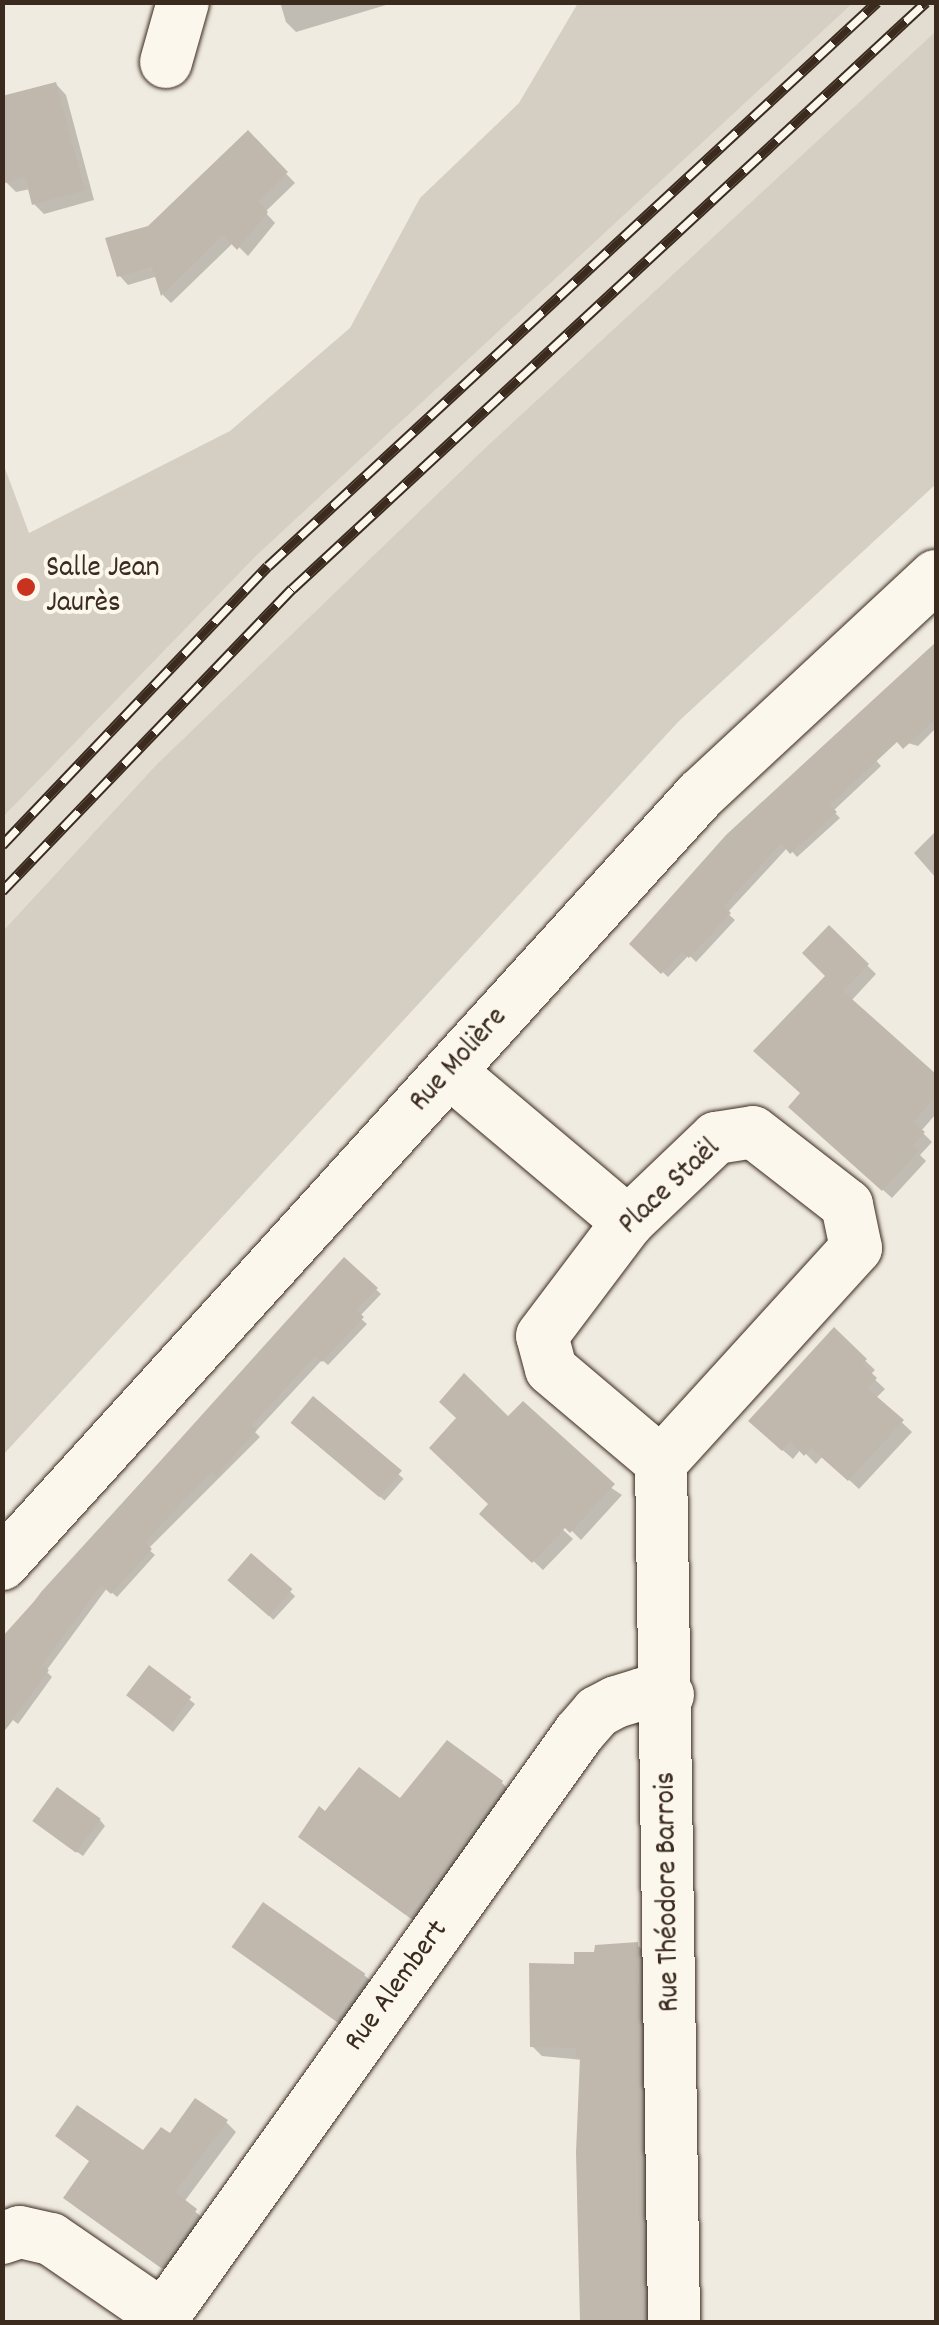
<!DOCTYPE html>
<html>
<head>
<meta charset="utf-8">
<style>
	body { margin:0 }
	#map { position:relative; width:939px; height:2325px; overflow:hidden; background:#f0ebe0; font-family:Dekko,sans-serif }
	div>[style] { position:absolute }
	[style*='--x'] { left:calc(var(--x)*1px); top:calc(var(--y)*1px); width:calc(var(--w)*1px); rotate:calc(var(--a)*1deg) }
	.built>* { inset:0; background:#e2dcd1 }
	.green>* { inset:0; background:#d5cec3 }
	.shadow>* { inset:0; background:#0003; transform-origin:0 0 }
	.building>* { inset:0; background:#c0b8ad; transform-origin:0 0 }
	.roads { filter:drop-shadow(0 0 2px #3b2a1e) drop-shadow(0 0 2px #3b2a1e) }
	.street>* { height:52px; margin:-26px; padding:0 26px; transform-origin:26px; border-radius:26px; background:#fbf7ec }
	.rail>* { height:11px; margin-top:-5.5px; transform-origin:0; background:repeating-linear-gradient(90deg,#fbf7ec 0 22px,#3b2a1e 0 44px); box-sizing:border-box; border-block:2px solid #3b2a1e }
	.dots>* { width:28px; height:28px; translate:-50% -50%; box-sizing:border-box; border:5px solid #fbf7ec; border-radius:50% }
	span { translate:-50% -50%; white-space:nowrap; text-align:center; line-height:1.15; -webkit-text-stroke:8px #fbf7ec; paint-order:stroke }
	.poi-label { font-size:30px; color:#3b2a1e }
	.left { translate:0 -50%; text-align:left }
	.street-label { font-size:30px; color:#3b2a1e }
	.frame { position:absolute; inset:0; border:5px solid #3b2a1e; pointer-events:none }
</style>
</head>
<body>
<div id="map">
	<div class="built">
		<i style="clip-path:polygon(853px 3px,936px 3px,936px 31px,484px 449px,157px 764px,3px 931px,3px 817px,257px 555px)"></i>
	</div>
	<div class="green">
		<i style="clip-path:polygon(578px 3px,853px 3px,257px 555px,3px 817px,3px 463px,29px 533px,230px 431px,350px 328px,420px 198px,519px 103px)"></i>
		<i style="clip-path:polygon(936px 31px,936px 484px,679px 721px,3px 1455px,3px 931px,157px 764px,484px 449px)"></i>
	</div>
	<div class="shadow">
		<i style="clip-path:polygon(280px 2px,396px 2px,296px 32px,286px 22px)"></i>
		<i style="clip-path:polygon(56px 84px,66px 95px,94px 200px,44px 214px,34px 204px,30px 189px,16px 192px,6px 182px)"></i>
		<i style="clip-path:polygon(248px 134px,295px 183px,265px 212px,275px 223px,248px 256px,234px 242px,171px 303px,163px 295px,158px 276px,128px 285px,119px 275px,150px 228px)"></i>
		<i style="clip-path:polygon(935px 646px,936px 728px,918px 746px,857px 728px)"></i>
		<i style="clip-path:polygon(847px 728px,881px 766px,833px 811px,840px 818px,797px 857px,788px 847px,727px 913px,735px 920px,696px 962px,689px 955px,668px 977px,632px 944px)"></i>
		<i style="clip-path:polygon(936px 831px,936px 878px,914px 853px)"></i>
		<i style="clip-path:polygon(829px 928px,876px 974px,851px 1001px,936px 1078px,936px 1114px,921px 1131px,932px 1142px,920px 1155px,926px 1161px,892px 1198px,800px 1115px,828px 976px)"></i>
		<i style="clip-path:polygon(344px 1260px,381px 1294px,359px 1317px,367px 1324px,328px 1365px,322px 1360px,255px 1432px,260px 1437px,148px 1549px,155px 1555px,117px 1597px,107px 1588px,46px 1671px,52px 1677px,18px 1724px,13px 1720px,2px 1734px,2px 1646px,41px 1592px)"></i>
		<i style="clip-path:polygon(834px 1331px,875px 1370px,870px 1375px,885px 1389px,876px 1398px,912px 1432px,859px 1489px,823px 1456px,816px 1464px,801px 1449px,793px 1459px,761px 1431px)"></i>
		<i style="left:313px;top:1400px;width:120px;height:29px;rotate:41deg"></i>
		<i style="clip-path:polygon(509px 1420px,622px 1495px,581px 1540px,563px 1522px,559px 1526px,573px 1539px,543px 1570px,483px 1514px,492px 1504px)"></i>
		<i style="left:252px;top:1556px;width:59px;height:32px;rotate:43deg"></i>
		<i style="clip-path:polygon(149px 1668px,195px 1704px,173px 1732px,133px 1699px)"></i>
		<i style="clip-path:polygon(501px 1782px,509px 1790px,414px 1921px,308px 1844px,326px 1814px)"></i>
		<i style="clip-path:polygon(100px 1820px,105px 1826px,83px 1856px,40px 1826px)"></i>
		<i style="clip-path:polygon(637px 1945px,648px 1955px,654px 2322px,536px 2322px,583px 2321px,583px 2060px,542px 2056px,532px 2046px,577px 1966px,597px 1954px)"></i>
		<i style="clip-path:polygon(239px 1952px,364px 1975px,373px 1983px,341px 2025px)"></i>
		<i style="clip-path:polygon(226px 2122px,236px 2132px,184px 2202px,205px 2220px,172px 2275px,76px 2207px,91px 2162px,58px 2136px,144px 2154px,171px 2136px)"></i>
	</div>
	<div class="building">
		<i style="clip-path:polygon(56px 82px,85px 190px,32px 205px,25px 177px,2px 184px,2px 96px)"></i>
		<i style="clip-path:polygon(248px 130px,288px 172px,258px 201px,268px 212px,237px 250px,223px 235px,161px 296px,152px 267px,117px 277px,105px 238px,148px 226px)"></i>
		<i style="clip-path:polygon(936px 642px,936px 719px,903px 749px,897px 742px,867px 770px,830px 805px,837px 812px,790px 854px,781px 843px,724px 906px,731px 913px,689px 958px,682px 952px,661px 974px,629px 944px,726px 835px)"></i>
		<i style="clip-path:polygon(829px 925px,869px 964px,843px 991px,936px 1074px,936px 1096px,913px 1122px,925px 1132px,912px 1146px,919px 1151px,882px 1191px,788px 1107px,800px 1093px,753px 1051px,825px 976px,802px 953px)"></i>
		<i style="clip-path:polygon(344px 1257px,378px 1288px,356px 1310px,364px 1317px,322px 1362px,315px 1356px,252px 1425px,257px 1430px,216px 1476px,211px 1472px,145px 1542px,152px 1549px,111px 1594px,101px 1585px,42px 1665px,49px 1670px,2px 1734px,2px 1637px)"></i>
		<i style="clip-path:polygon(834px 1327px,867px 1359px,862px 1364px,877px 1378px,867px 1388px,904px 1420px,848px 1481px,811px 1448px,804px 1456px,790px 1441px,782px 1451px,748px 1421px)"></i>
		<i style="clip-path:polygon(464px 1373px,508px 1416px,523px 1401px,615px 1484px,570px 1533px,565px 1528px,532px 1563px,479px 1514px,488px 1504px,429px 1448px,456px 1418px,439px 1402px)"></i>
		<i style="left:313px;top:1396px;width:116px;height:35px;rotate:40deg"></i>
		<i style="left:251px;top:1553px;width:55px;height:36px;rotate:41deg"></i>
		<i style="left:149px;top:1665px;width:53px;height:38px;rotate:37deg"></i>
		<i style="clip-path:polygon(447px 1740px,503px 1781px,453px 1859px,406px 1915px,298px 1837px,319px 1806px,325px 1811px,359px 1767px,400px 1798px)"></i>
		<i style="left:57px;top:1787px;width:54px;height:42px;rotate:36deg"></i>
		<i style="left:263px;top:1902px;width:125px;height:55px;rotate:35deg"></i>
		<i style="clip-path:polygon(638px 1942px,644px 2322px,580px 2322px,576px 2152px,580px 2057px,576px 2057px,576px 2048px,530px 2047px,529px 1963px,574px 1964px,574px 1952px,594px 1952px,595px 1945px)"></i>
		<i style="clip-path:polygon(195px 2098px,228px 2120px,175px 2192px,197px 2209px,161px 2268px,63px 2198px,89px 2161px,55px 2136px,77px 2105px,143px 2150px,161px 2127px,170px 2133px)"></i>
	</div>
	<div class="roads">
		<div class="street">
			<i style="--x:166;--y:62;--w:62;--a:-74.2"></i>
			<i style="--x:450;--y:1072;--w:233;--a:40.1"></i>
			<i style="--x:753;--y:1132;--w:119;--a:37.8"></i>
			<i style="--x:847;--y:1205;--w:44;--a:78.2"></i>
			<i style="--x:856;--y:1248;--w:290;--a:132.3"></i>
			<i style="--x:661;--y:1462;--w:144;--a:-139.8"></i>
			<i style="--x:551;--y:1369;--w:34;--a:-105"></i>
			<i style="--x:542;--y:1336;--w:143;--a:-53"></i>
			<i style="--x:628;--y:1222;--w:122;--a:-43.7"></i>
			<i style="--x:716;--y:1138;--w:37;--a:-9"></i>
			<i style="--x:661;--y:1462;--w:860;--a:89.13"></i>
			<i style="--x:2;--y:1564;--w:1039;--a:-47.77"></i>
			<i style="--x:700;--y:795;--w:322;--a:-42.9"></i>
			<i style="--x:2;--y:2238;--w:19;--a:-18"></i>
			<i style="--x:20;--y:2232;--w:32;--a:13"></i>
			<i style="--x:51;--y:2239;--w:136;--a:34.5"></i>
			<i style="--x:159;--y:2322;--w:723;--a:-54.51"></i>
			<i style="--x:579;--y:1733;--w:28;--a:-49"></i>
			<i style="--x:597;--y:1712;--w:21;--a:-28"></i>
			<i style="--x:616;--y:1702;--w:27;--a:-17"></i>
			<i style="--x:642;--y:1694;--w:26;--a:2"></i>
		</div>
	</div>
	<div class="rail">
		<i style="--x:2;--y:845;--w:385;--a:-46.4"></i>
		<i style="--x:268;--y:566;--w:830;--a:-42.8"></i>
		<i style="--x:2;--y:891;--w:419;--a:-46.2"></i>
		<i style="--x:292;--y:589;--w:864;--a:-42.8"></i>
	</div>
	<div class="dots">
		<i style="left:26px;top:587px;background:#c8321e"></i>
	</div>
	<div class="poi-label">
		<span class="left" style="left:46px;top:587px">Salle Jean<br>Jaurès</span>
	</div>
	<div class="street-label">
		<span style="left:460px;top:1061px;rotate:-48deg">Rue Molière</span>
		<span style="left:671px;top:1188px;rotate:-43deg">Place Staël</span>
		<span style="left:670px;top:1892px;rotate:-91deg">Rue Théodore Barrois</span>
		<span style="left:398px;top:1987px;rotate:-54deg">Rue Alembert</span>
	</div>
	<div class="frame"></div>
</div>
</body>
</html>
